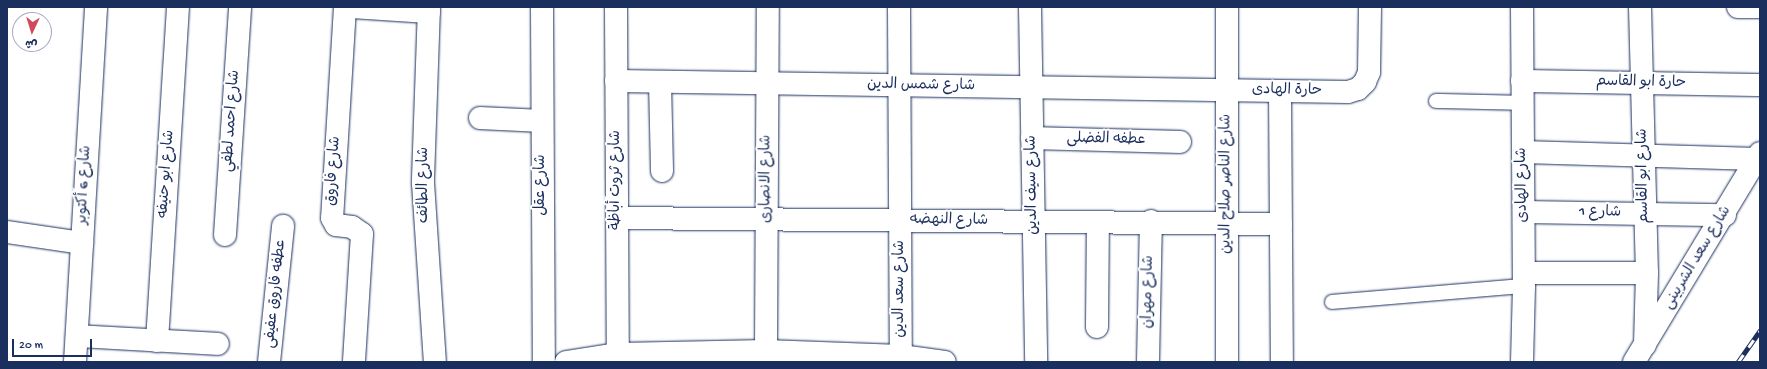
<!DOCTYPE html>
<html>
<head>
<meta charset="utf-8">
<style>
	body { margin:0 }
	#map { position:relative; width:1767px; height:369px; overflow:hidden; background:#fff; font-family:"Gochi Hand","Playpen Sans Arabic",sans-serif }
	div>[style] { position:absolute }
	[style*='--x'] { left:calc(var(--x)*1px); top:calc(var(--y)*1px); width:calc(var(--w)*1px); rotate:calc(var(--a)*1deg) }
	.roads { filter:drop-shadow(0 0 1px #1b2f5e) drop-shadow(0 0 1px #1b2f5e) }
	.service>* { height:14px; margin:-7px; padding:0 7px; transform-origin:7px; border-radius:7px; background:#fff }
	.minor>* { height:22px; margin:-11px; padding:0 11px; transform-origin:11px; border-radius:11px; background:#fff }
	.tertiary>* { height:22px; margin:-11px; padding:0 11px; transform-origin:11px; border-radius:11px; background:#fff }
	.secondary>* { height:22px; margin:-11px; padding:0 11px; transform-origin:11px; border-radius:11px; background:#fff }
	.rail>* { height:4.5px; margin-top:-2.25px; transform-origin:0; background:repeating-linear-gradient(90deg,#fff 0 9px,#1b2f5e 0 18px); box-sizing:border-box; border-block:1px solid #1b2f5e }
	span { translate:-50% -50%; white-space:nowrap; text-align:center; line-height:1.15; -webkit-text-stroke:4px #fff; paint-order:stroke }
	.street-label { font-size:15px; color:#1b2f5e }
	.frame { position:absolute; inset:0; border:8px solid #1b2f5e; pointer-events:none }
	.north { position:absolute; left:12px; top:12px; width:40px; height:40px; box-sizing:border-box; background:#fff; border:1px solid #a4acbf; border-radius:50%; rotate:184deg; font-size:11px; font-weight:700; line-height:16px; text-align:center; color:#1b2f5e }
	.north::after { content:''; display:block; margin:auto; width:14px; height:18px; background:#d1495b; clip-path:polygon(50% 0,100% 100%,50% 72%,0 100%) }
	.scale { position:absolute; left:12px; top:339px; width:80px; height:18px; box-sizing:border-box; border:2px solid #1b2f5e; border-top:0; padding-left:5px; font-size:12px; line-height:14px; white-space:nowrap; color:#1b2f5e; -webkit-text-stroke:3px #fff; paint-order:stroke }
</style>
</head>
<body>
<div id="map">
	<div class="roads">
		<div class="service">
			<i style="--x:1436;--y:101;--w:86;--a:1.3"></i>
			<i style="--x:1332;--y:302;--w:193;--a:-4.8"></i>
		</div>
		<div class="minor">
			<i style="--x:345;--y:7;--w:211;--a:93.5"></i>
			<i style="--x:332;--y:218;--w:8;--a:60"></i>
			<i style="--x:336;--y:225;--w:16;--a:7"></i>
			<i style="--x:352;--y:227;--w:12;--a:35"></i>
			<i style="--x:362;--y:234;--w:128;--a:93.6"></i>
			<i style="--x:351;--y:7;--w:78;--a:3.7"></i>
			<i style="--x:429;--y:7;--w:176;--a:92"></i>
			<i style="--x:423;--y:183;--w:179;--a:86.2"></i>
			<i style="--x:542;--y:7;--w:355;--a:89.7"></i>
			<i style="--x:616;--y:7;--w:347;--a:89.7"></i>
			<i style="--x:899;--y:7;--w:349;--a:89.7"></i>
			<i style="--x:1030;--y:7;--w:355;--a:89"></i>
			<i style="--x:1227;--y:7;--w:355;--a:90"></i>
			<i style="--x:1522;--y:7;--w:279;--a:89.6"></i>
			<i style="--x:1524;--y:286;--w:76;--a:91.5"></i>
			<i style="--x:1640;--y:7;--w:266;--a:88.5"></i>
			<i style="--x:1647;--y:273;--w:72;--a:91.6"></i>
			<i style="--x:1738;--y:7;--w:22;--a:0"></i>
			<i style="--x:616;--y:81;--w:732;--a:0.86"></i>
			<i style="--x:1348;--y:92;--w:10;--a:-17"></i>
			<i style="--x:1358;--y:89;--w:10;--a:-45"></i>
			<i style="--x:1365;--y:82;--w:11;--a:-68"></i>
			<i style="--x:1369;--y:72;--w:65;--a:-89.1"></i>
			<i style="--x:1522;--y:81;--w:238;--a:1"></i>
			<i style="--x:660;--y:82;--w:89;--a:88.7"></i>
			<i style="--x:1280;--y:91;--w:271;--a:89.6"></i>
			<i style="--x:480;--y:118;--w:62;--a:2.8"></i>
			<i style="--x:1032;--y:138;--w:148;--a:1.5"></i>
			<i style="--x:1523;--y:152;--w:234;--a:1.7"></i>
			<i style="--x:1524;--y:212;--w:201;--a:0.9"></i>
			<i style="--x:617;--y:218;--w:664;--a:0.52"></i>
			<i style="--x:7;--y:232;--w:76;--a:8.3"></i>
			<i style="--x:225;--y:235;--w:228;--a:-86.2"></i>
			<i style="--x:1524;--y:273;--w:123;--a:0"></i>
			<i style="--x:1097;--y:327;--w:105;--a:-89.5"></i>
			<i style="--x:77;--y:336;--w:141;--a:3.2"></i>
			<i style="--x:157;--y:341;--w:335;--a:-86.4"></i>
			<i style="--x:766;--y:351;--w:344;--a:-89.7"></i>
			<i style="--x:269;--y:362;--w:137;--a:-84.1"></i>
			<i style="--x:1148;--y:362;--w:141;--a:-88.8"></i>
		</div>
		<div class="tertiary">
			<i style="--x:75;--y:362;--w:356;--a:-86.6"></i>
		</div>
		<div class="secondary">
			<i style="--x:566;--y:362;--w:53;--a:-8.7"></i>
			<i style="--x:618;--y:354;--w:148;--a:-1.2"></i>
			<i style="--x:766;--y:351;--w:135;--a:2.1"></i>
			<i style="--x:901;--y:356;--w:44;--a:7.8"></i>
			<i style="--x:1634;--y:362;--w:244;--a:-58.9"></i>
		</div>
	</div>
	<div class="rail">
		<i style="--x:1738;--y:362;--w:39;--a:-55"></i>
	</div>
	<div class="street-label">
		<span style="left:1641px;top:83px;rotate:1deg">حارة ابو القاسم</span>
		<span style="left:921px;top:86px;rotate:1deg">شارع شمس الدين</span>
		<span style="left:1287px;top:91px;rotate:1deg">حارة الهادى</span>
		<span style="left:232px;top:121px;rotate:-86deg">شارع احمد لطفي</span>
		<span style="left:1106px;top:140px;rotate:1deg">عطفه الفضلى</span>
		<span style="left:334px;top:171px;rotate:-86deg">شارع فاروق</span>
		<span style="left:167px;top:174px;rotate:-86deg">شارع ابو حنيفه</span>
		<span style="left:1644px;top:176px;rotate:-91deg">شارع ابو القاسم</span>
		<span style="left:767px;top:179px;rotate:-90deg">شارع الانصارى</span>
		<span style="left:617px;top:180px;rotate:-90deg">شارع ثروت أباظة</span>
		<span style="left:1227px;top:184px;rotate:-90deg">شارع الناصر صلاح الدين</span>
		<span style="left:85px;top:185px;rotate:-87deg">شارع 6 أكتوبر</span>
		<span style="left:425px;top:185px;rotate:-90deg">شارع الطائف</span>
		<span style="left:542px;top:185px;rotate:-90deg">شارع عقل</span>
		<span style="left:1033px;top:185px;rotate:-91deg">شارع سيف الدين</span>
		<span style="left:1523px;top:185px;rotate:-91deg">شارع الهادى</span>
		<span style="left:1600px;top:213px;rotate:1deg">شارع 1</span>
		<span style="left:949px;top:221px;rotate:1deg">شارع النهضه</span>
		<span style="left:1698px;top:258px;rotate:-59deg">شارع سعد الشربينى</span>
		<span style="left:901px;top:289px;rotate:-90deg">شارع سعد الدين</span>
		<span style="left:1149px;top:292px;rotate:-89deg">شارع مهران</span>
		<span style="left:276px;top:294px;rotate:-84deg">عطفه فاروق عفيفى</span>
	</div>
	<div class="frame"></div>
	<div class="north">ش</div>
	<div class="scale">20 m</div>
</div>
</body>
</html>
